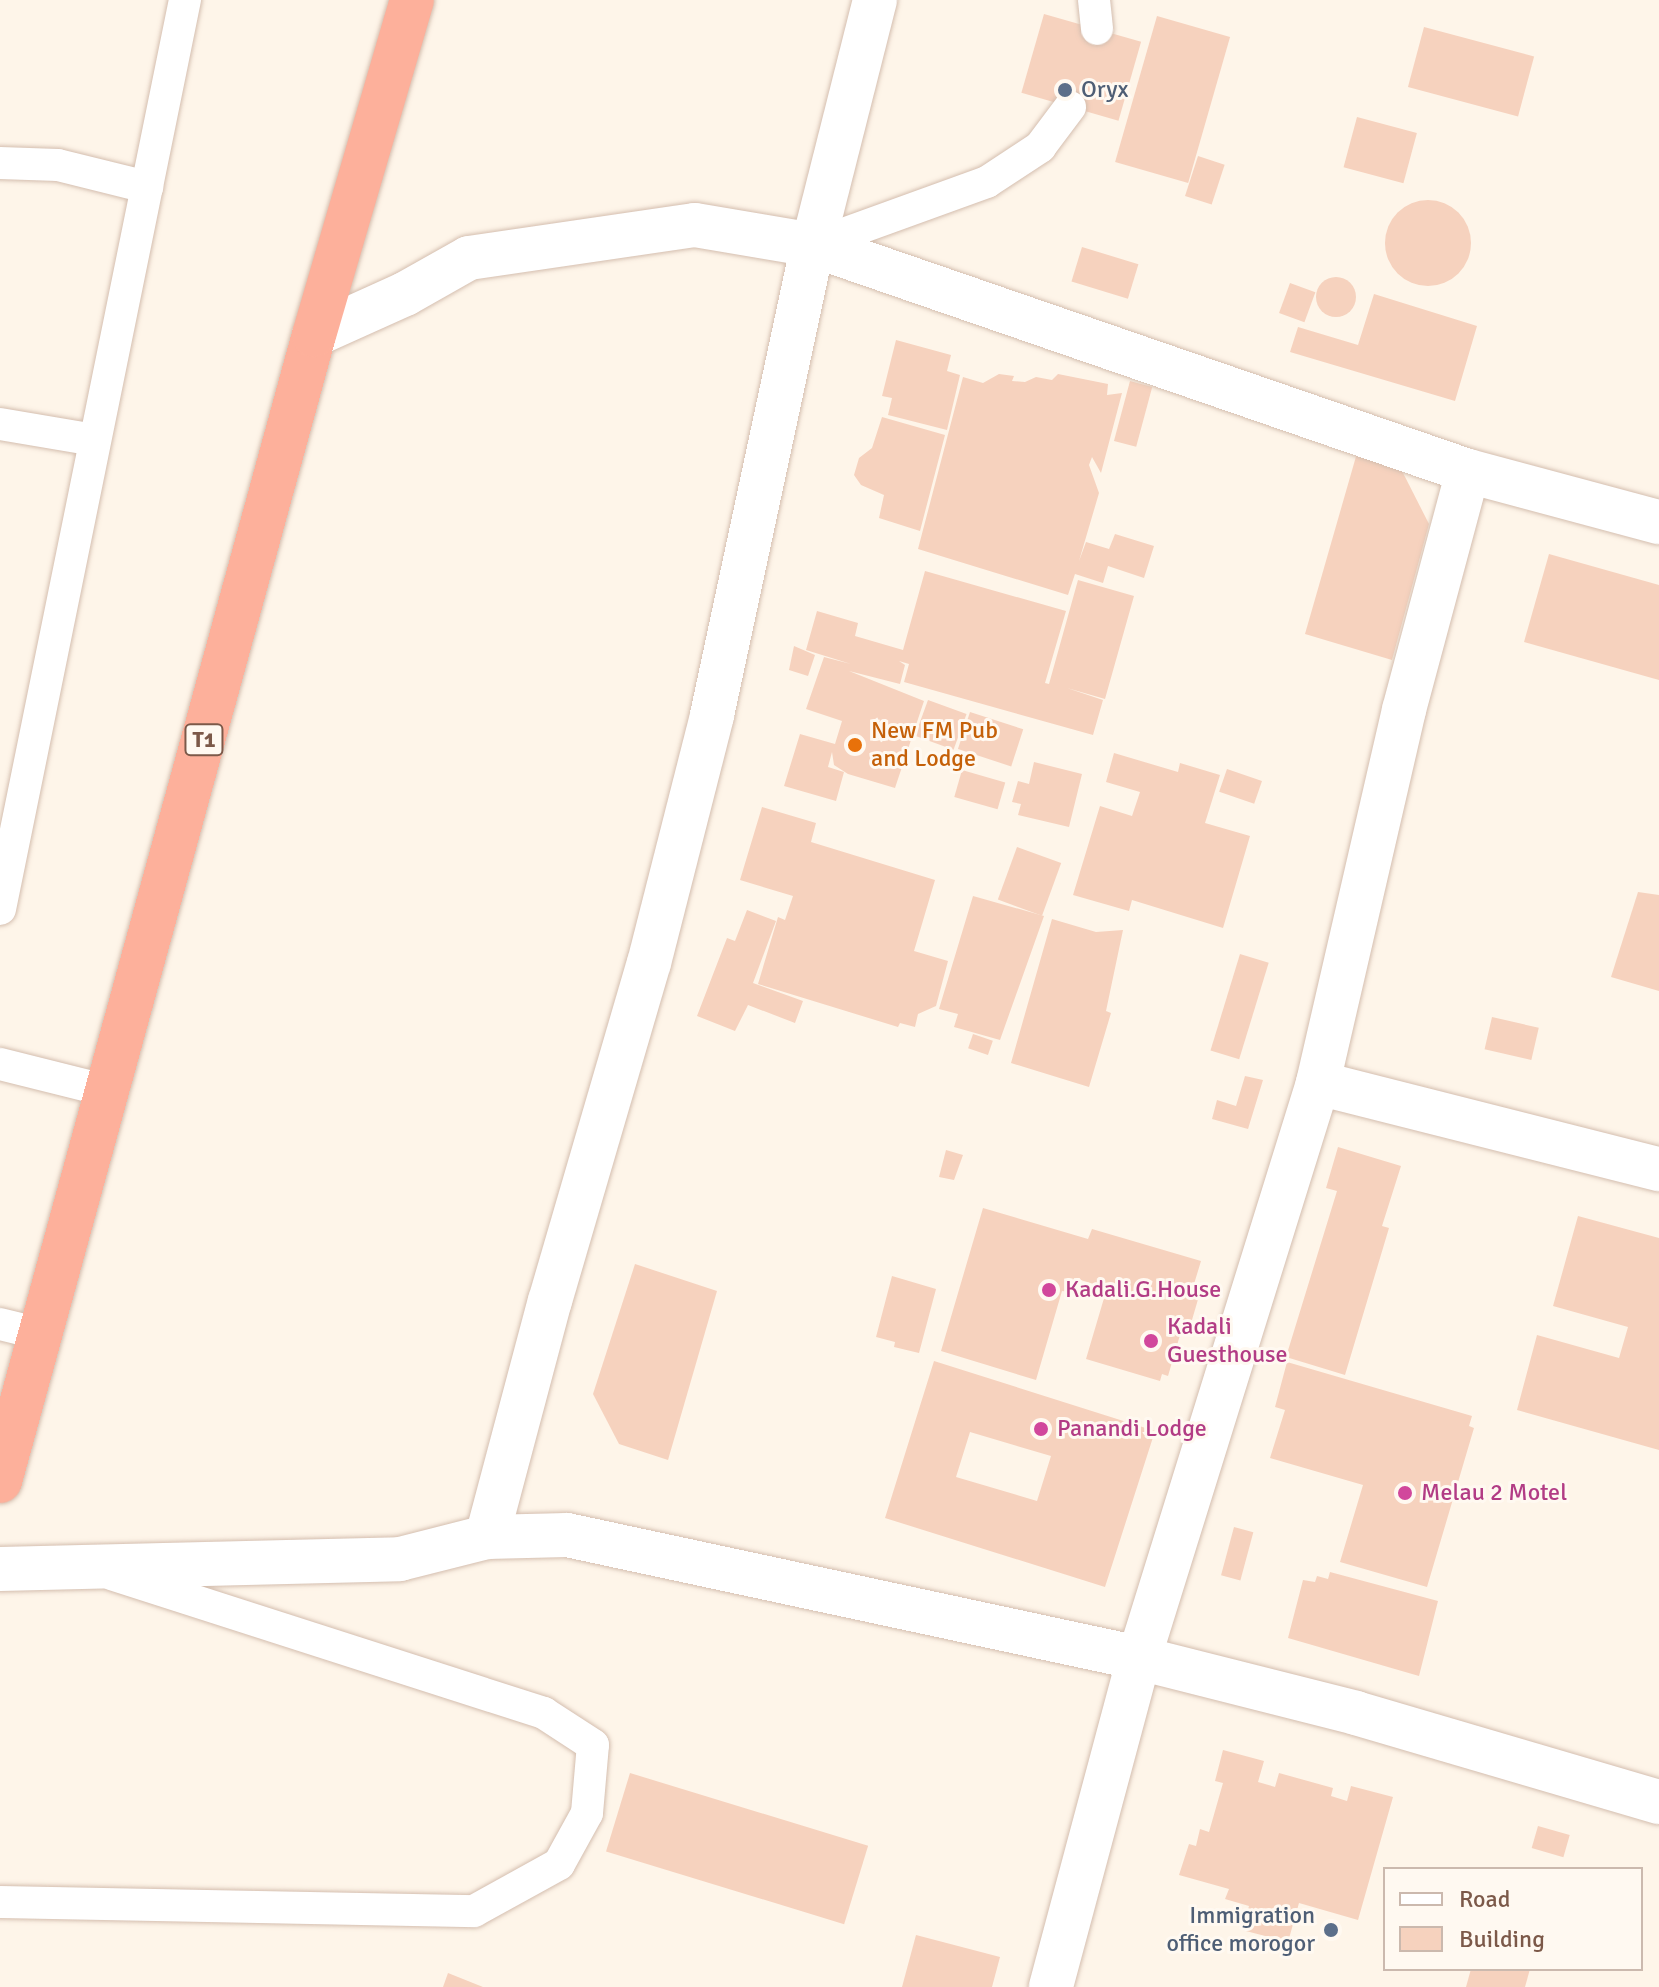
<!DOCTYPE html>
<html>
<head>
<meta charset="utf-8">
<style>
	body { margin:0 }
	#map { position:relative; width:1659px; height:1987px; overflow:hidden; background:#fef5e9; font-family:Signika,sans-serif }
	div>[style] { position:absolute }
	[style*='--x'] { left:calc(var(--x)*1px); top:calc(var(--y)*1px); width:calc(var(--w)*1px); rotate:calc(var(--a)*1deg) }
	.building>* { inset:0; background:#f6d2be; transform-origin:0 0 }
	.round { border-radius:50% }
	.roads { filter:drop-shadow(0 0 2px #d4beaf) drop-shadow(0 0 2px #d4beaf) }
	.lane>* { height:32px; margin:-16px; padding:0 16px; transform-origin:16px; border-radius:16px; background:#fff }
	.street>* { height:44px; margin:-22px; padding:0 22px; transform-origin:22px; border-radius:22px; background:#fff }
	.highway>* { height:44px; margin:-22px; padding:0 22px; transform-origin:22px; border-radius:22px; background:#fdb09b }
	.dots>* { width:22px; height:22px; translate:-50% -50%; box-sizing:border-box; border:4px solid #fff9f1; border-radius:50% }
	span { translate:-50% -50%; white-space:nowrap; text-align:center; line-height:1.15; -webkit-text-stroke:6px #fff9f1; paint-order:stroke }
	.shield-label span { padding:2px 6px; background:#fff9f1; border:2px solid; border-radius:6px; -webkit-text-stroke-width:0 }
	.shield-label { font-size:22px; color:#7c5949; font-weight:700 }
	.service-label { font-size:24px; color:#4e5e75 }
	.left { translate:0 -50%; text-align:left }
	.right { translate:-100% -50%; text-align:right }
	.food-label { font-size:24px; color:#c56008 }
	.hotel-label { font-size:24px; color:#b23c85 }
	.legend { position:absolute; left:1383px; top:1867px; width:260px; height:104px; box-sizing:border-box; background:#fff9f1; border:2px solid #cbb9ae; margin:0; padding:10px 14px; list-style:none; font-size:24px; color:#7c5949 }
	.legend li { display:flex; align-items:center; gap:16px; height:40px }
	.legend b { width:40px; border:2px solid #cbb9ae }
</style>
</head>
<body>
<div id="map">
	<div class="building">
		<i style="left:1044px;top:14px;width:101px;height:82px;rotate:16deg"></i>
		<i style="left:1157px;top:16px;width:76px;height:152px;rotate:16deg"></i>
		<i style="left:1424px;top:27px;width:114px;height:62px;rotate:15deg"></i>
		<i style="left:1357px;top:117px;width:62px;height:52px;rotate:15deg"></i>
		<i style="left:1198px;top:156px;width:28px;height:42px;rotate:18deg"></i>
		<i class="round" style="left:1385px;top:200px;width:86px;height:86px"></i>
		<i style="left:1082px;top:247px;width:59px;height:36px;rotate:17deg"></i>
		<i class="round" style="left:1316px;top:277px;width:40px;height:40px"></i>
		<i style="left:1290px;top:283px;width:27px;height:32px;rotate:20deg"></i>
		<i style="clip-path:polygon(1374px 294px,1477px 326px,1455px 401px,1290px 352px,1298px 327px,1358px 345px)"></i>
		<i style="clip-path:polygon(896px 340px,951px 355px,947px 371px,960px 375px,947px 430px,888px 415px,892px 398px,882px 396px)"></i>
		<i style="clip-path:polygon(999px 374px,1014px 376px,1012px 381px,1025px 382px,1036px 377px,1052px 380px,1058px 374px,1108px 384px,1107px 395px,1122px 393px,1101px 473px,1092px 457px,1089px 465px,1099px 493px,1079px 561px,1086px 542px,1109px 549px,1115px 534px,1154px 546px,1144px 578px,1108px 566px,1103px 583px,1075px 574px,1068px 595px,918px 549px,963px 377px,983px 383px)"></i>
		<i style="left:1130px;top:381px;width:23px;height:62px;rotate:15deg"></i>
		<i style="clip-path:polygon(882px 417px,945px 435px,920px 531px,879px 518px,884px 495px,861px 485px,854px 475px,859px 458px,872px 448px)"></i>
		<i style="clip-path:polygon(1357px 453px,1400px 467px,1429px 524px,1392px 660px,1305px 634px)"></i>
		<i style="clip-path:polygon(1549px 554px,1659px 585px,1659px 680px,1524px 642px)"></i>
		<i style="clip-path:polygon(925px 571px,1066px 611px,1045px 683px,1049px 684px,1078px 580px,1134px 596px,1105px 699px,1067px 688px,1103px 700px,1093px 735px,904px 682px,909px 664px,899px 661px,905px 665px,900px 684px,849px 671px,924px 701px,895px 788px,848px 774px,834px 765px,832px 752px,828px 767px,844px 772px,836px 801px,784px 786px,800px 734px,835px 744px,842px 721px,806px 709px,824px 657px,851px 664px,806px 650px,817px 611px,858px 623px,855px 636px,903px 650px)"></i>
		<i style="clip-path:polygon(794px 646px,815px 655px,808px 676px,789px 670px)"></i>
		<i style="left:928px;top:700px;width:41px;height:38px;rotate:20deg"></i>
		<i style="left:970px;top:712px;width:56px;height:39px;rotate:18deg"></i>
		<i style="clip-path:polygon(1114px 753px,1178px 772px,1180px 763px,1220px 775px,1205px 823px,1250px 836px,1223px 928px,1132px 900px,1129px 911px,1073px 895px,1100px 806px,1132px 816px,1140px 792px,1106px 782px)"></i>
		<i style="clip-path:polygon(1034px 762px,1082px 774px,1069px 827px,1018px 815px,1021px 804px,1012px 802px,1018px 781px,1029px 784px)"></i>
		<i style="left:1227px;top:769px;width:37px;height:24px;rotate:19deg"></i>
		<i style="left:962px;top:770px;width:45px;height:28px;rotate:16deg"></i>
		<i style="clip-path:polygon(762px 807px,816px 823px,811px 842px,935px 880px,914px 951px,948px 961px,936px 1006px,918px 1014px,915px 1027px,900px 1023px,898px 1027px,758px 984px,778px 917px,785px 920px,793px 896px,740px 880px)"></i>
		<i style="left:1017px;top:847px;width:47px;height:56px;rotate:20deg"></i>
		<i style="clip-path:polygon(1638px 892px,1659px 895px,1659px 991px,1611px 977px)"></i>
		<i style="clip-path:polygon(973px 896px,1044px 916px,1000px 1040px,954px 1027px,958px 1014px,939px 1009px)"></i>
		<i style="clip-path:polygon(747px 910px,776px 921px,753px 983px,803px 1001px,795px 1023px,748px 1005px,735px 1031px,697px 1016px,727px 938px,735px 941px)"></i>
		<i style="clip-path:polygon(1052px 919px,1096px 932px,1123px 930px,1106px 1011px,1111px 1013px,1089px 1087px,1011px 1063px)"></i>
		<i style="left:1240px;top:954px;width:30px;height:101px;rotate:17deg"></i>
		<i style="left:1492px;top:1017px;width:48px;height:33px;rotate:13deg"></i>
		<i style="left:973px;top:1034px;width:21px;height:15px;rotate:19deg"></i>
		<i style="clip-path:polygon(1245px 1076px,1263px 1080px,1248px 1129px,1212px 1119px,1217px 1100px,1236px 1106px)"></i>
		<i style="clip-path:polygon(1338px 1147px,1401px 1166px,1382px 1226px,1389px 1228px,1345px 1375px,1286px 1357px,1337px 1191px,1326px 1188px)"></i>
		<i style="clip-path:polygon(946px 1150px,963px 1155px,954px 1180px,939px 1177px)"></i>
		<i style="clip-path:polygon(983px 1208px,1088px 1239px,1092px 1229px,1201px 1261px,1191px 1294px,1199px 1296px,1187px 1337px,1180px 1335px,1168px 1376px,1162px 1374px,1160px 1381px,1086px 1359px,1107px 1288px,1074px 1278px,1070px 1292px,1062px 1291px,1036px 1380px,941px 1351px)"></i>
		<i style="clip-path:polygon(1578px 1216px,1659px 1238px,1659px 1450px,1517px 1410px,1537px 1335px,1619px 1358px,1628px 1327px,1553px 1306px)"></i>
		<i style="clip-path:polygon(635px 1264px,717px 1291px,668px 1460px,619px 1444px,593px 1394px)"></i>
		<i style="clip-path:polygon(892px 1276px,936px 1289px,919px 1353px,894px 1347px,895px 1342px,876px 1337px)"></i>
		<i style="clip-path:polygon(evenodd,934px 1361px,1155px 1431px,1105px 1587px,885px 1518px,934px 1361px,970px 1432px,1051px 1456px,1037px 1501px,956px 1477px,970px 1432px)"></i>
		<i style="clip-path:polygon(1287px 1362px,1472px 1416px,1469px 1426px,1474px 1428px,1427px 1587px,1340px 1562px,1363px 1485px,1270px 1458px,1285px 1410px,1275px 1407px)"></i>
		<i style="left:1234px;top:1527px;width:20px;height:50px;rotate:15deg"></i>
		<i style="clip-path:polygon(1330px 1572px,1438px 1601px,1419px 1676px,1288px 1638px,1303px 1580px,1315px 1582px,1317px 1576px,1328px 1579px)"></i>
		<i style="clip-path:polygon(1223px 1750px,1264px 1761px,1258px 1782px,1275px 1787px,1279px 1773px,1333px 1788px,1331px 1796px,1347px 1801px,1351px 1786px,1393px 1797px,1358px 1920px,1299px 1903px,1288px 1942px,1242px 1930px,1249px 1906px,1225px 1899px,1229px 1889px,1179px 1875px,1189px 1844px,1196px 1846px,1200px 1829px,1209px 1832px,1223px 1783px,1215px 1781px)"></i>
		<i style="left:630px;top:1773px;width:249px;height:82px;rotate:17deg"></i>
		<i style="left:1538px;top:1826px;width:33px;height:23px;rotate:16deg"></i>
		<i style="clip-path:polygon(916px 1935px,1000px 1957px,992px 1987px,902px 1987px)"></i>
		<i style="clip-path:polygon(1471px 1969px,1530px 1969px,1525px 1987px,1466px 1987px)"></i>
		<i style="clip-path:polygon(448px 1973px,483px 1987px,443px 1987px)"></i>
	</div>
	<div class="roads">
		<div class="lane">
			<i style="--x:1094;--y:0;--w:29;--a:84"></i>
			<i style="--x:0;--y:163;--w:58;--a:2"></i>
			<i style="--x:58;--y:165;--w:92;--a:13.9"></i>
			<i style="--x:813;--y:245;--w:185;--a:-19.9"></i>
			<i style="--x:987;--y:182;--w:64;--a:-33.4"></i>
			<i style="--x:1040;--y:147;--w:50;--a:-53.1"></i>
			<i style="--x:0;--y:424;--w:96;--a:9.6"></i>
			<i style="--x:0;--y:909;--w:928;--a:-78.5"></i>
			<i style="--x:0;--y:1064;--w:111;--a:14"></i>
			<i style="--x:0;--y:1324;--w:42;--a:13.7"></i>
			<i style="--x:0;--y:1902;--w:474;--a:1.1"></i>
			<i style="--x:474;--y:1911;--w:97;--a:-28.9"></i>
			<i style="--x:559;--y:1864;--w:58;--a:-61.2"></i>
			<i style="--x:587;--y:1813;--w:68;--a:-85"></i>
			<i style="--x:593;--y:1745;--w:59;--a:-146.9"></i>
			<i style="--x:544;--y:1713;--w:453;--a:-162.2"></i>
		</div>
		<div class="street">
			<i style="--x:314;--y:335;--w:100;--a:-24.3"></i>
			<i style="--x:405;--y:294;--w:73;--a:-29.4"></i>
			<i style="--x:469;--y:258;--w:228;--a:-8.3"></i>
			<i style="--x:695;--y:225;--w:120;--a:9.6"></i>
			<i style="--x:813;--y:245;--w:693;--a:19.04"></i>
			<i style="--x:1468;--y:471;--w:198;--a:15"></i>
			<i style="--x:1468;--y:471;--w:247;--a:105"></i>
			<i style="--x:1404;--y:710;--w:383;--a:103"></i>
			<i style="--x:1318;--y:1083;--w:602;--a:107.29"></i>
			<i style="--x:1139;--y:1658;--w:224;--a:14.2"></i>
			<i style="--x:1356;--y:1713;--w:316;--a:16.4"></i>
			<i style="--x:1318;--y:1083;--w:352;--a:14.2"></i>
			<i style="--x:487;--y:1537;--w:244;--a:-75.1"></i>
			<i style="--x:550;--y:1301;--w:352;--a:-73.7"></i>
			<i style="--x:649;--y:963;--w:256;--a:-75.7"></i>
			<i style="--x:712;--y:715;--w:481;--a:-77.9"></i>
			<i style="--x:813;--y:245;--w:253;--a:-75.8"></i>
			<i style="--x:0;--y:1569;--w:400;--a:-1.4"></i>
			<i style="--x:400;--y:1559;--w:90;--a:-14.2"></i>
			<i style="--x:487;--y:1537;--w:80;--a:-1.4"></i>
			<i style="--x:567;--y:1535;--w:585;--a:12.14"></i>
			<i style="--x:1139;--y:1658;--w:341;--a:105"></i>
		</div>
		<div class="highway">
			<i style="--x:0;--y:1481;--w:1188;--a:-74.68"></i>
			<i style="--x:314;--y:335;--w:349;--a:-73.7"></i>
		</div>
	</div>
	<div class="dots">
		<i style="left:1065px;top:90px;background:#5c6f8a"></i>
		<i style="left:855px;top:745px;background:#e8710a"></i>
		<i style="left:1049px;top:1290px;background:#d1479c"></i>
		<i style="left:1151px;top:1341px;background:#d1479c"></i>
		<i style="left:1041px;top:1429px;background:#d1479c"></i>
		<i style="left:1405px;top:1493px;background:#d1479c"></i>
		<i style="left:1331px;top:1930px;background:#5c6f8a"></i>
	</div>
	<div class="shield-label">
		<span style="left:204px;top:740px">T1</span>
	</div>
	<div class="service-label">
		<span class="left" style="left:1081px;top:90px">Oryx</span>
		<span class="right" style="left:1315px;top:1930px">Immigration<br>office morogor</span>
	</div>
	<div class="food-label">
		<span class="left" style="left:871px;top:745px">New FM Pub<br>and Lodge</span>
	</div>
	<div class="hotel-label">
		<span class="left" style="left:1065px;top:1290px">Kadali.G.House</span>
		<span class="left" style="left:1167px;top:1341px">Kadali<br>Guesthouse</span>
		<span class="left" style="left:1057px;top:1429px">Panandi Lodge</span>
		<span class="left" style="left:1421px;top:1493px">Melau 2 Motel</span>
	</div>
	<ul class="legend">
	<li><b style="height:10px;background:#fff"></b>Road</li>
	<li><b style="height:22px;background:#f6d2be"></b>Building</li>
	</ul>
</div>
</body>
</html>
